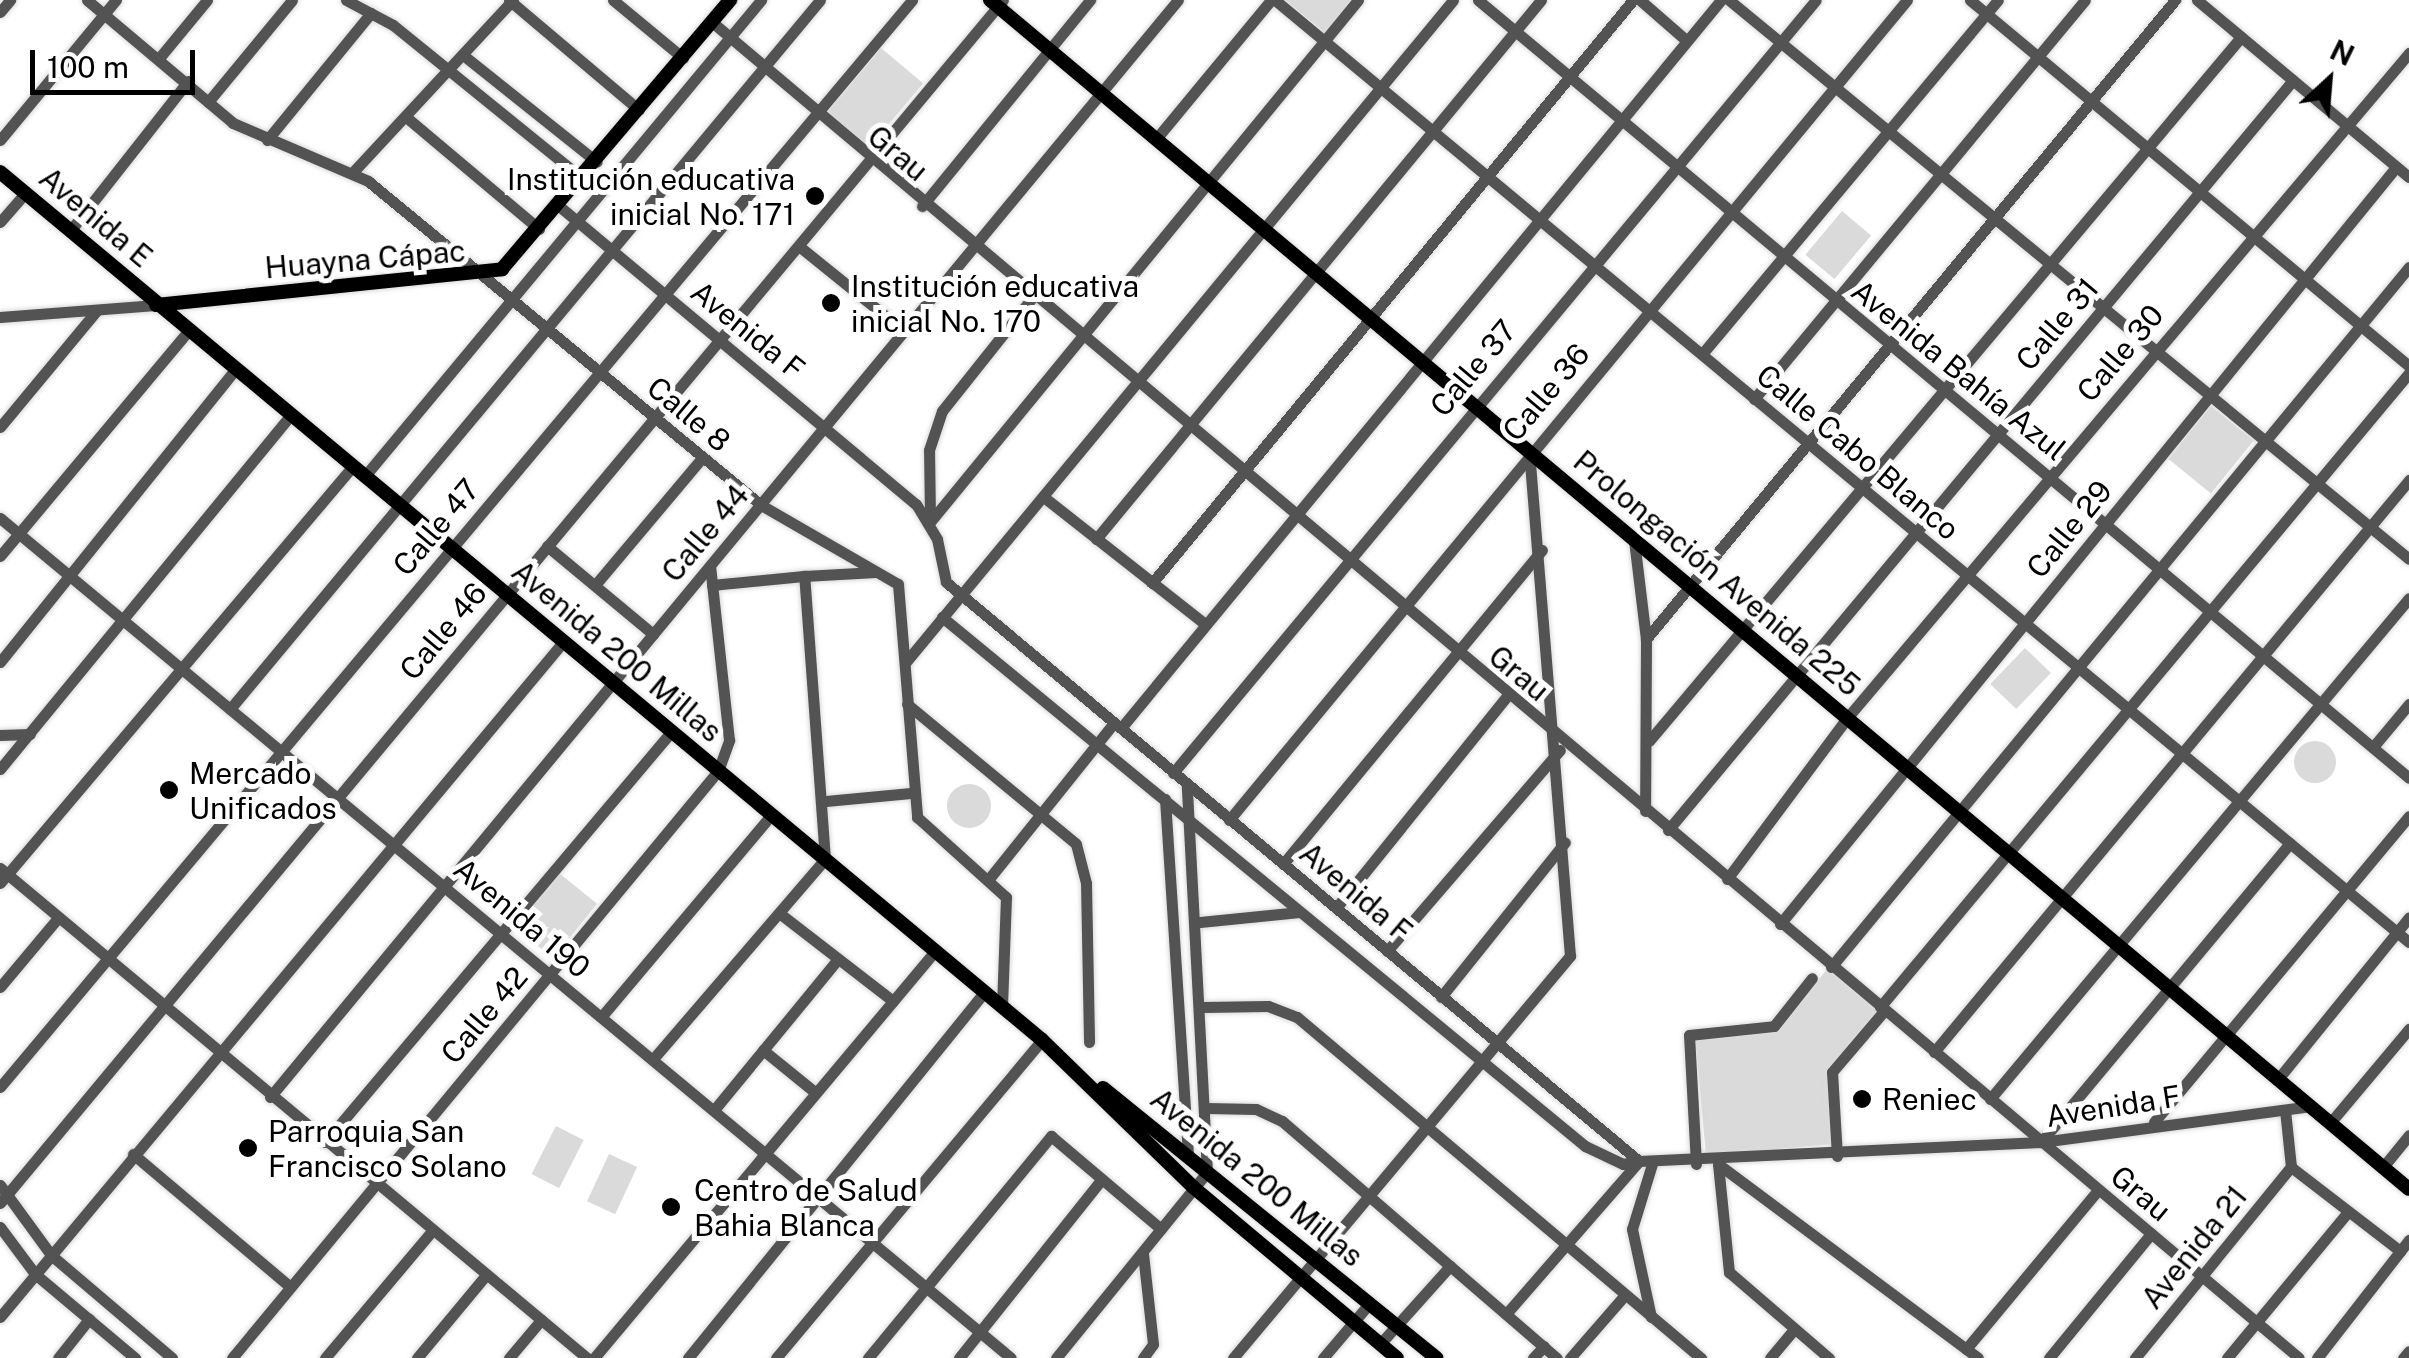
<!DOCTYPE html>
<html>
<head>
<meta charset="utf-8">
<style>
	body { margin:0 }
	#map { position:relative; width:2409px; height:1358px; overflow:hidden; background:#fff; font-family:"Public Sans",sans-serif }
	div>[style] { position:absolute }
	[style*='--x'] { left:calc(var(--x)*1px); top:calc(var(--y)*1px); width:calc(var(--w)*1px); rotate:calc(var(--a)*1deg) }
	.green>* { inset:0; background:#dadada; transform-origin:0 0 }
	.round { border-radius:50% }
	.roads { filter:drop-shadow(0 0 2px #dbdbdb) drop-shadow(0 0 2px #dbdbdb) }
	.minor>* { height:11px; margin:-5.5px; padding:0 5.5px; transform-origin:5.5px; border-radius:5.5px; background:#535353 }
	.major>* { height:14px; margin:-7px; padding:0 7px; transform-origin:7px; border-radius:7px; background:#000 }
	.dots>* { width:28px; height:28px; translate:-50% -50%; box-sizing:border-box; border:5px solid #fff; border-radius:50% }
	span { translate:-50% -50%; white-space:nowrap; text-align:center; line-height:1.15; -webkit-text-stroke:10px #fff; paint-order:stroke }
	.street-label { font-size:30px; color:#000 }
	.poi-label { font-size:30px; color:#000 }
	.right { translate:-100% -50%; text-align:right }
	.left { translate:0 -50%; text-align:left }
	.north { position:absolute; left:2279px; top:30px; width:100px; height:100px; -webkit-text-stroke:8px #fff; paint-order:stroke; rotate:26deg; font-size:28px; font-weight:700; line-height:40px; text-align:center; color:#000 }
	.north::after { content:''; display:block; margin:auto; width:35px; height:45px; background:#000; clip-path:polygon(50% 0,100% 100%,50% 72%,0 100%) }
	.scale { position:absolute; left:30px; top:50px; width:165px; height:45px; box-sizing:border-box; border:5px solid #000; border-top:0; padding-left:12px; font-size:30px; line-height:35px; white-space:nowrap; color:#000; -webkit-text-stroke:8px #fff; paint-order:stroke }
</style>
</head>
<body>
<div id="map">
	<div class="green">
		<i style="clip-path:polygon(1285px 0,1353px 0,1325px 33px)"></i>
		<i style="left:881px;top:48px;width:55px;height:86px;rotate:40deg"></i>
		<i style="left:1842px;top:211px;width:38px;height:57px;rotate:40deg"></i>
		<i style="left:2211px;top:406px;width:55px;height:68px;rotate:39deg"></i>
		<i style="left:2025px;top:648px;width:36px;height:50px;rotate:44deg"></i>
		<i class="round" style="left:2294px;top:741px;width:42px;height:42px"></i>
		<i class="round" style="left:947px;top:784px;width:44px;height:44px"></i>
		<i style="left:559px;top:873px;width:49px;height:70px;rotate:39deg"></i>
		<i style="clip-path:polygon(1828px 968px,1879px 1011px,1829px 1072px,1834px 1144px,1706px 1155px,1695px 1037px,1779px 1028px)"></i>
		<i style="left:556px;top:1126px;width:31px;height:54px;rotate:27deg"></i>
		<i style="left:609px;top:1154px;width:31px;height:52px;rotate:25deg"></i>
	</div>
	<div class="roads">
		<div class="minor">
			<i style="--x:87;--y:0;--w:191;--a:40.1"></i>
			<i style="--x:233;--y:123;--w:147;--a:23.2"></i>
			<i style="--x:368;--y:181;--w:509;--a:39.5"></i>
			<i style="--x:761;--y:505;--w:158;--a:30"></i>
			<i style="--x:898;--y:584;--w:234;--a:85.3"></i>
			<i style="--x:917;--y:817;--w:120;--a:42"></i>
			<i style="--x:1006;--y:897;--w:110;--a:92.1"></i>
			<i style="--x:346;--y:0;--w:53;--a:28"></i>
			<i style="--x:393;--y:25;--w:245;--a:39"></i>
			<i style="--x:509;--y:0;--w:170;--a:40.2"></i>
			<i style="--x:613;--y:0;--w:91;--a:39.6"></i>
			<i style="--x:1275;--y:0;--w:1474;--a:39.72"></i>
			<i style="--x:1478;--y:0;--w:1213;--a:39.88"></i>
			<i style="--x:1640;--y:0;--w:62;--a:41.1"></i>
			<i style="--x:1729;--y:0;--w:880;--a:39.42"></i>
			<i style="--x:1970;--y:0;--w:572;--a:39.82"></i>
			<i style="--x:2197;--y:0;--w:276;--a:39.9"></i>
			<i style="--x:0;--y:12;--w:16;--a:-50"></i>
			<i style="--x:712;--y:22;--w:2074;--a:40.09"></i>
			<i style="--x:463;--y:55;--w:171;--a:38.6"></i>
			<i style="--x:160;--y:57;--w:74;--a:-50.5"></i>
			<i style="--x:208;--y:102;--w:132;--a:-50.5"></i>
			<i style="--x:406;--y:117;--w:174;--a:40.1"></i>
			<i style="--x:1156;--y:139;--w:180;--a:-50.4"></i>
			<i style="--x:0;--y:140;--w:182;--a:-50.4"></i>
			<i style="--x:267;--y:140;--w:164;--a:-50.7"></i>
			<i style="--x:353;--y:172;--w:235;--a:-47.1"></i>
			<i style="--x:559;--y:206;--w:465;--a:39.9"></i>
			<i style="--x:916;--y:504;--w:41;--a:59"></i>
			<i style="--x:937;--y:539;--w:44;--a:78.2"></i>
			<i style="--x:946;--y:582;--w:903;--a:39.88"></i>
			<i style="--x:1639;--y:1161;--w:402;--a:-2.7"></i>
			<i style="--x:2041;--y:1142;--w:271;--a:-7.6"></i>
			<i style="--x:922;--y:206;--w:266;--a:-50.8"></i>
			<i style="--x:0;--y:222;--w:38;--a:-49"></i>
			<i style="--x:70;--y:231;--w:191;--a:-51.8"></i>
			<i style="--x:800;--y:247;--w:134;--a:38.9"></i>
			<i style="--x:0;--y:317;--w:156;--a:-4.4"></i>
			<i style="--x:1702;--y:354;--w:461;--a:-50.1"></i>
			<i style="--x:1754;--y:399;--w:518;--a:-50.32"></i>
			<i style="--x:0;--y:427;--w:152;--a:-50.3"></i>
			<i style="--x:364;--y:477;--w:621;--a:-50.23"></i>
			<i style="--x:1045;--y:498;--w:204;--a:38.2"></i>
			<i style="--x:0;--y:518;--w:1314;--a:39.72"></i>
			<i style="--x:930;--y:518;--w:68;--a:-90.8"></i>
			<i style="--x:929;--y:450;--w:41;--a:-71.6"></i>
			<i style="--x:942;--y:411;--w:144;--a:-51.5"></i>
			<i style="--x:930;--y:522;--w:675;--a:-50.65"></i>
			<i style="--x:1096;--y:539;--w:699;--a:-50.46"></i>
			<i style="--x:1634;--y:540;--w:100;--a:83.1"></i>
			<i style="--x:1646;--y:639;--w:172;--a:90.3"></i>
			<i style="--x:547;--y:546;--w:138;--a:39.7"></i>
			<i style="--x:0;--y:556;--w:293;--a:-50.1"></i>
			<i style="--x:1152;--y:583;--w:756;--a:-50.48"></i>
			<i style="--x:595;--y:585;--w:166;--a:-49.9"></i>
			<i style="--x:712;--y:585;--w:92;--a:-5.6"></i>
			<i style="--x:942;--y:617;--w:833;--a:39.44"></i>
			<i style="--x:1585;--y:1146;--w:42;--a:25.3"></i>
			<i style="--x:1623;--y:1164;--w:16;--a:-11"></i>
			<i style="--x:1646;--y:639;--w:830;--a:-50.38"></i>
			<i style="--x:0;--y:662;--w:375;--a:-51.2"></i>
			<i style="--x:905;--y:663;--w:860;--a:-50.42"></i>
			<i style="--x:907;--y:704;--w:219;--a:39.6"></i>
			<i style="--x:1076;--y:844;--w:40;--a:75.6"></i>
			<i style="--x:1086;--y:883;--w:159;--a:88.9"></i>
			<i style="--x:230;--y:709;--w:922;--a:-50.23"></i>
			<i style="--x:1121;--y:728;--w:943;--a:-50.51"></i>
			<i style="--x:0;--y:735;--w:30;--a:-2"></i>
			<i style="--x:1649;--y:741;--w:920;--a:-49.94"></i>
			<i style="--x:2373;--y:747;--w:56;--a:-50.1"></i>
			<i style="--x:0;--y:769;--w:457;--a:-50.6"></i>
			<i style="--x:1173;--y:773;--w:1005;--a:-50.25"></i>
			<i style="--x:1165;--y:799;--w:358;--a:86.3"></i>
			<i style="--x:826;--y:801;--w:85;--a:-5.4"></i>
			<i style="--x:1229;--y:820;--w:1064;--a:-50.42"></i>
			<i style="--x:1668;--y:830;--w:976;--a:-50.19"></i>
			<i style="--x:1283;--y:864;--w:407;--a:-50.5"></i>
			<i style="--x:0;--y:868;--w:765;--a:39.85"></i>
			<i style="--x:1727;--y:879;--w:201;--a:-53.3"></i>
			<i style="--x:1847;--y:718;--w:871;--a:-49.8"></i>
			<i style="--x:988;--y:880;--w:201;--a:-51.3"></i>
			<i style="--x:0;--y:883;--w:545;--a:-49.76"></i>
			<i style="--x:1336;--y:908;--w:272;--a:-51.1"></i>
			<i style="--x:783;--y:916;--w:139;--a:37.7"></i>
			<i style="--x:1200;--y:922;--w:100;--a:-5.7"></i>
			<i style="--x:1780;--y:924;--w:976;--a:-50.86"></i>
			<i style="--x:1387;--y:951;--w:265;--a:-49.3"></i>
			<i style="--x:1831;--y:967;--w:908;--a:-50.45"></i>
			<i style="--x:0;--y:987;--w:90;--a:-50"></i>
			<i style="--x:1441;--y:997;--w:198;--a:-51.3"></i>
			<i style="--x:1203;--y:1007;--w:65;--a:-0.9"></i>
			<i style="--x:1268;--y:1006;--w:31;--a:21"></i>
			<i style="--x:1297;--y:1017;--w:529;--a:40.17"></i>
			<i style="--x:1880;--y:1007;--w:826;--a:-50.16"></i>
			<i style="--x:602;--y:1016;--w:263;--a:-49.9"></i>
			<i style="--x:763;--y:1050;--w:68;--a:39.1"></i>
			<i style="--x:1934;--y:1052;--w:744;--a:-50.29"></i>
			<i style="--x:653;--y:1059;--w:264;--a:-49.3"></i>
			<i style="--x:825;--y:859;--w:284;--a:-94.2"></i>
			<i style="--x:804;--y:576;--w:72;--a:-3.2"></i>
			<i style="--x:2278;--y:1079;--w:208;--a:-51"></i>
			<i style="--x:0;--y:1087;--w:1419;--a:-50"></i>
			<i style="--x:270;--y:1097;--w:1424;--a:-50.39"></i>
			<i style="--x:1990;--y:1099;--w:653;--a:-50.09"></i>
			<i style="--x:1206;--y:1108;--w:50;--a:1.1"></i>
			<i style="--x:1256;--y:1109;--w:29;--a:25"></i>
			<i style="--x:1282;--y:1121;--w:363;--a:40.8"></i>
			<i style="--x:714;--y:1110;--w:195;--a:-50.6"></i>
			<i style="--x:2285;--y:1110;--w:57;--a:84"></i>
			<i style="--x:2291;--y:1167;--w:138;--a:37.6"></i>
			<i style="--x:2154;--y:1122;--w:398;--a:-50.2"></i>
			<i style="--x:2330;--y:1123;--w:123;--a:-50"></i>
			<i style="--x:325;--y:1142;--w:536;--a:-49.84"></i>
			<i style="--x:2041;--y:1142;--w:389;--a:-50.2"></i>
			<i style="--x:133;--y:1154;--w:204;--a:40.2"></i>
			<i style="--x:1837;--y:1156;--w:84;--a:-93.4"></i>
			<i style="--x:1832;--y:1072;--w:80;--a:-49.6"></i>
			<i style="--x:1696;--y:1164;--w:129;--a:-93.1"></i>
			<i style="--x:1689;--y:1035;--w:85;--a:-6"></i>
			<i style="--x:1774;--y:1026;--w:61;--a:-51.6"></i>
			<i style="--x:1718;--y:1164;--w:324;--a:36.7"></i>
			<i style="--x:1718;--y:1164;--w:109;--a:84.2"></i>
			<i style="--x:1729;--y:1272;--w:132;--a:40.7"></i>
			<i style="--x:2383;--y:1167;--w:41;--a:-50.9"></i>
			<i style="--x:0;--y:1185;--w:87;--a:53.9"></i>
			<i style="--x:51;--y:1255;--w:159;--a:40.4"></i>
			<i style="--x:0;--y:1203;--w:1566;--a:-50.18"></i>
			<i style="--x:0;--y:1227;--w:59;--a:53.3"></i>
			<i style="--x:35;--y:1274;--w:131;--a:40"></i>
			<i style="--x:1506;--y:1314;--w:203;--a:-49"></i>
			<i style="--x:0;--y:1317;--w:879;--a:-50.17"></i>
			<i style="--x:1651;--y:1317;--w:90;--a:-102.2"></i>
			<i style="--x:1632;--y:1229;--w:68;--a:-72.9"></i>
			<i style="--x:1380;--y:1344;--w:105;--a:-48.1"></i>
			<i style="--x:1966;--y:1349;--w:207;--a:-50.3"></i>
			<i style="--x:58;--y:1358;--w:50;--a:-51.5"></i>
			<i style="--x:232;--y:1358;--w:762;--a:-50.38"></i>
			<i style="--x:718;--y:771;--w:33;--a:-70"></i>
			<i style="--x:729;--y:740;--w:175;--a:-96.2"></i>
			<i style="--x:325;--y:1358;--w:166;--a:-49.9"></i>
			<i style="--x:417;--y:1358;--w:108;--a:-50.3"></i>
			<i style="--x:509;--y:1358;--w:50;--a:-49.9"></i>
			<i style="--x:594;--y:1358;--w:531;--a:-50.04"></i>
			<i style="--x:688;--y:1358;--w:471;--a:-51"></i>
			<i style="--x:776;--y:1358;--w:415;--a:-50.1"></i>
			<i style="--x:868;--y:1358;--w:288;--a:-50.5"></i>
			<i style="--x:1051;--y:1136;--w:144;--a:40.2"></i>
			<i style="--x:959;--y:1358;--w:229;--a:-51.4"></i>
			<i style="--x:1056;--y:1358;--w:240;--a:-50.9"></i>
			<i style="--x:1207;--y:1172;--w:388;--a:-93"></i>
			<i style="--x:1143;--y:1358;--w:17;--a:-54"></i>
			<i style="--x:1153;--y:1344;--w:91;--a:-96.3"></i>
			<i style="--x:1233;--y:1358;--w:525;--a:-50.03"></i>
			<i style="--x:1570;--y:956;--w:507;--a:-94.64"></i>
			<i style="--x:1323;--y:1358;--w:71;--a:-49.6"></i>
			<i style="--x:1533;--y:1358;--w:16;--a:-47"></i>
			<i style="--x:1570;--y:1358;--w:84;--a:-48.9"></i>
			<i style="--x:1770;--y:1358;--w:38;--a:-50"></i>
			<i style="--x:2049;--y:1358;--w:161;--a:-50.6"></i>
			<i style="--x:2135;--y:1358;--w:247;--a:-50.8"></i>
			<i style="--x:2227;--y:1358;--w:187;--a:-50.4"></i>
			<i style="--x:2317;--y:1358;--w:150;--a:-52.1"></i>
			<i style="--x:2403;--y:1358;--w:9;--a:-49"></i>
		</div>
		<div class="major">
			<i style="--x:990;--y:0;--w:1851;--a:39.96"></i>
			<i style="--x:0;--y:172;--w:1356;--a:39.79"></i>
			<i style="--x:1042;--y:1040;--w:211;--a:44.2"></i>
			<i style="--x:1193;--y:1187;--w:266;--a:40"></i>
			<i style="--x:156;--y:305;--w:348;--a:-5.9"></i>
			<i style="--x:502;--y:269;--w:353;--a:-49.7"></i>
			<i style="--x:1103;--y:1088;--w:429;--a:39"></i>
		</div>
	</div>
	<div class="dots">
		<i style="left:815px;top:196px;background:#000"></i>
		<i style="left:831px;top:303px;background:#000"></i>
		<i style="left:169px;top:790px;background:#000"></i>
		<i style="left:1862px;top:1099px;background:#000"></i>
		<i style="left:248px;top:1148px;background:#000"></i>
		<i style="left:671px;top:1207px;background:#000"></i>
	</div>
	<div class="street-label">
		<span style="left:898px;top:153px;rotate:40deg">Grau</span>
		<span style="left:96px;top:217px;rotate:40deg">Avenida E</span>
		<span style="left:365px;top:259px;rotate:-5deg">Huayna Cápac</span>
		<span style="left:2057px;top:324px;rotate:-50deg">Calle 31</span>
		<span style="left:748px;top:330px;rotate:39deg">Avenida F</span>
		<span style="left:2120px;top:353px;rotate:-50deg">Calle 30</span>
		<span style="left:1473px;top:368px;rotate:-50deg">Calle 37</span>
		<span style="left:1959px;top:370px;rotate:39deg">Avenida Bahía Azul</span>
		<span style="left:1546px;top:392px;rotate:-50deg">Calle 36</span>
		<span style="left:689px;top:414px;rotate:40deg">Calle 8</span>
		<span style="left:1858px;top:452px;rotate:40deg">Calle Cabo Blanco</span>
		<span style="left:436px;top:527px;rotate:-50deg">Calle 47</span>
		<span style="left:2069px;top:529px;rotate:-51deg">Calle 29</span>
		<span style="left:705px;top:533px;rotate:-50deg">Calle 44</span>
		<span style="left:1717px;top:573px;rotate:40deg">Prolongación Avenida 225</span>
		<span style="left:443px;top:631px;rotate:-50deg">Calle 46</span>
		<span style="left:617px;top:651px;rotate:40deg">Avenida 200 Millas</span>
		<span style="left:1519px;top:673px;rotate:40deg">Grau</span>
		<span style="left:1356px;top:892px;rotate:40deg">Avenida F</span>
		<span style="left:522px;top:918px;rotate:40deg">Avenida 190</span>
		<span style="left:484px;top:1015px;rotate:-50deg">Calle 42</span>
		<span style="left:2113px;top:1106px;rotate:-9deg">Avenida F</span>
		<span style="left:1257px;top:1177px;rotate:39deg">Avenida 200 Millas</span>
		<span style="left:2141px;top:1193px;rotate:40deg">Grau</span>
		<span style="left:2194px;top:1247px;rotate:-51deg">Avenida 21</span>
	</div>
	<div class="poi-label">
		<span class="right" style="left:795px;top:196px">Institución educativa<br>inicial No. 171</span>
		<span class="left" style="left:851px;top:303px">Institución educativa<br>inicial No. 170</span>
		<span class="left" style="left:189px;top:790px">Mercado<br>Unificados</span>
		<span class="left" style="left:1882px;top:1099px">Reniec</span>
		<span class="left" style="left:268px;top:1148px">Parroquia San<br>Francisco Solano</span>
		<span class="left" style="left:694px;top:1207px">Centro de Salud<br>Bahia Blanca</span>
	</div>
	<div class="north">N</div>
	<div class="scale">100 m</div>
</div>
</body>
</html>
